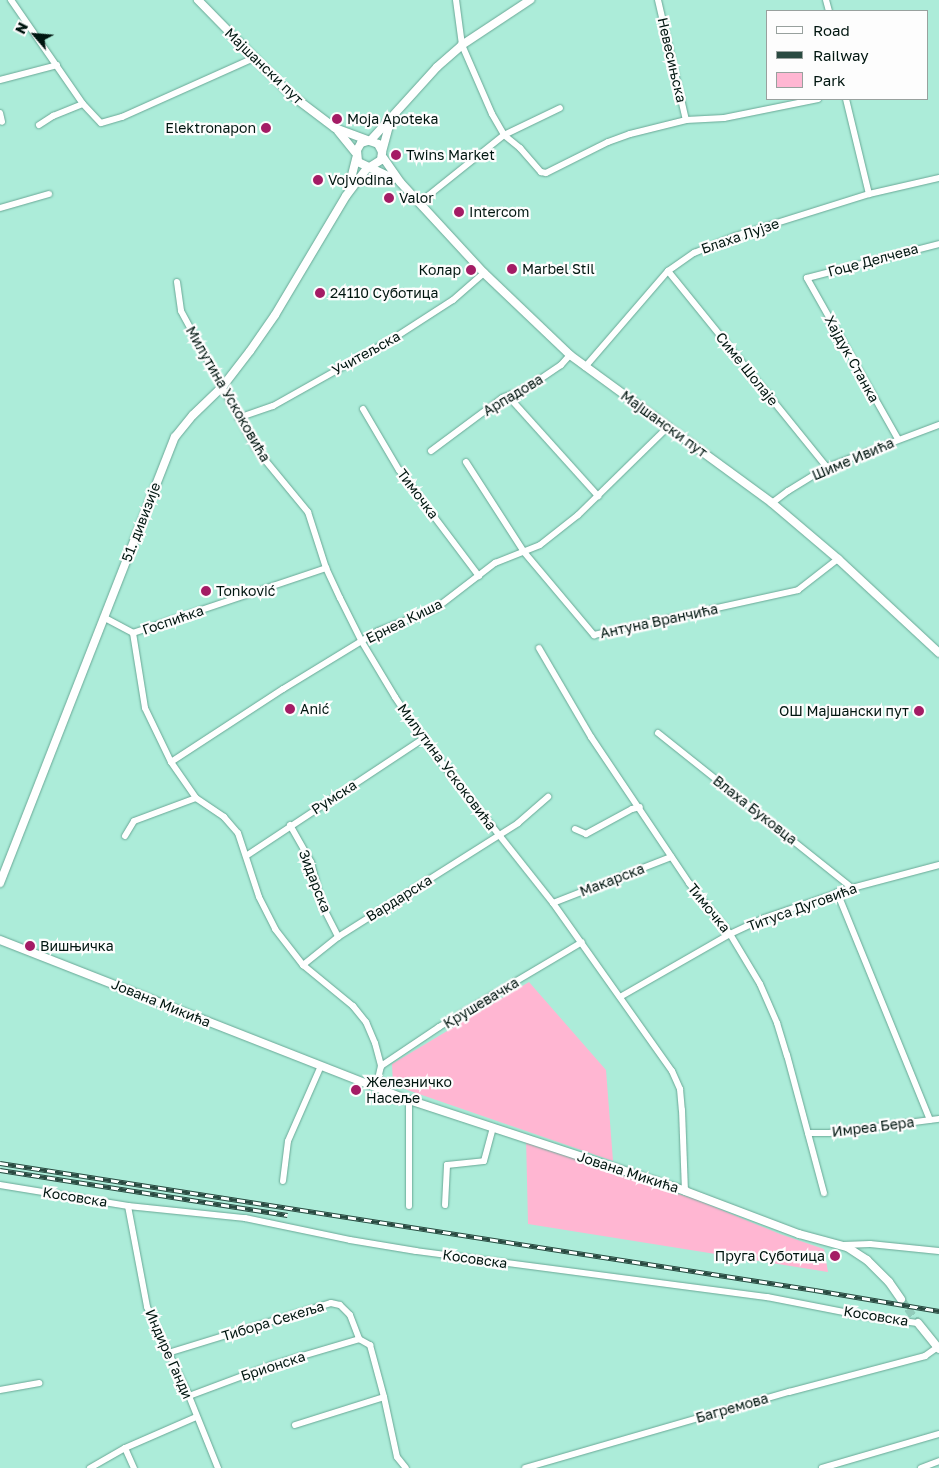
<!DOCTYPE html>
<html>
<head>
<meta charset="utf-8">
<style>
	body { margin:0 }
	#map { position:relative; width:939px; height:1468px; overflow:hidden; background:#acecd9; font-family:"Golos Text",sans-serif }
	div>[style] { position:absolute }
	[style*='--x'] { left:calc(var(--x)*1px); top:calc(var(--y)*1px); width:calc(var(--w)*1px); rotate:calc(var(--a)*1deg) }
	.green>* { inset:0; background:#ffb6d2 }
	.tertiary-tunnel>* { height:8px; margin-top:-4px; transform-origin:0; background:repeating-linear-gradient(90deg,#92ccbb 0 8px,transparent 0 12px) }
	.roads { filter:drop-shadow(0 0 1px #69a896) drop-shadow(0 0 1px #69a896) }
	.minor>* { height:6px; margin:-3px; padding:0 3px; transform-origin:3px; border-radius:3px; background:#fff }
	.tertiary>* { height:8px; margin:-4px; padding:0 4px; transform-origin:4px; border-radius:4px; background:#fff }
	.rail>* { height:4.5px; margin-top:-2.25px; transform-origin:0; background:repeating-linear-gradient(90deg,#fdfdfd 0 8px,#2a4a41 0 16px); box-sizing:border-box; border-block:1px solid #2a4a41 }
	.dots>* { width:14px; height:14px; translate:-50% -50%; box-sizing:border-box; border:2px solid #fdfdfd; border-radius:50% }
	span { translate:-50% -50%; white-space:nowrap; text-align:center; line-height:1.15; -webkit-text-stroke:4.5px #fdfdfd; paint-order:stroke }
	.street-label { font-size:14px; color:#001610 }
	.poi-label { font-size:14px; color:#001610 }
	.left { translate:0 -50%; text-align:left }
	.right { translate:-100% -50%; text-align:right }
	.legend { position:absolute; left:766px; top:10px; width:162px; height:90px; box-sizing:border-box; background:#fdfdfd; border:1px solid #98a19e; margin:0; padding:6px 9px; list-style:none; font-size:15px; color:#001610 }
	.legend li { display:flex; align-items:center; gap:10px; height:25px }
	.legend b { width:25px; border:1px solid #98a19e }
	.north { position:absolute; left:10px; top:10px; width:50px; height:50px; -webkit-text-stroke:4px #fdfdfd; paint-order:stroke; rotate:297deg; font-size:14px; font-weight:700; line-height:20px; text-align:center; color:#001610 }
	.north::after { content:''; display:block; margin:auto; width:18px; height:22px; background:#001610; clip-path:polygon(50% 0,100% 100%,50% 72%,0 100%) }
</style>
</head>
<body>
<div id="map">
	<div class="green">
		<i style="clip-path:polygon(529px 982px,606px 1070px,613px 1161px,393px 1085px,392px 1064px)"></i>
		<i style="clip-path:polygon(526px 1137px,629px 1178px,695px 1199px,780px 1234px,824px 1249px,828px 1272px,528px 1224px)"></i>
	</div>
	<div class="tertiary-tunnel">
		<i style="--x:901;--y:1299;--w:29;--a:55"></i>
	</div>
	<div class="roads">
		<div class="minor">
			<i style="--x:11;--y:0;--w:126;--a:55.3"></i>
			<i style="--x:83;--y:104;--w:26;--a:47"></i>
			<i style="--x:101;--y:123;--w:22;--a:-16"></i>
			<i style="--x:122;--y:117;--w:145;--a:-24.1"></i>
			<i style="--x:456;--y:0;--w:45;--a:82.4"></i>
			<i style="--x:462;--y:45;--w:75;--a:66.5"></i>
			<i style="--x:492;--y:114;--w:24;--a:60"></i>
			<i style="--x:504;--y:135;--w:21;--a:39"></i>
			<i style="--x:520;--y:148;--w:32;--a:49"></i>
			<i style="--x:541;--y:172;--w:5;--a:11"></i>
			<i style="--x:546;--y:173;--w:69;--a:-26.6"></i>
			<i style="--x:608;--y:142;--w:23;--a:-20"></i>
			<i style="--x:630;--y:134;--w:58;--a:-14"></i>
			<i style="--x:686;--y:120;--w:38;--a:-3"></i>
			<i style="--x:724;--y:118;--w:96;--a:-11.4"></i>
			<i style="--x:658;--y:0;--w:123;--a:76.9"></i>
			<i style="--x:826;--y:0;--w:11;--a:75"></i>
			<i style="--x:0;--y:80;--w:59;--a:-14.7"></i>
			<i style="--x:846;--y:99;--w:98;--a:76.4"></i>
			<i style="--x:0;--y:113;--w:9;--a:77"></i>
			<i style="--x:39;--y:125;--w:17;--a:-33"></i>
			<i style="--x:53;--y:116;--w:32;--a:-22"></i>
			<i style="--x:419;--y:203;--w:109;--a:-38.7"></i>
			<i style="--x:504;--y:135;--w:62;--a:-25.7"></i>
			<i style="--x:0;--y:208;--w:51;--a:-15.9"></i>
			<i style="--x:668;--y:271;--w:252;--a:51"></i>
			<i style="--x:177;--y:282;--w:29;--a:82"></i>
			<i style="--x:181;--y:311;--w:157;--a:61.5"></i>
			<i style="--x:256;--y:449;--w:82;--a:50.5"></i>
			<i style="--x:308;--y:512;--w:59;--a:72.2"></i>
			<i style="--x:326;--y:568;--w:33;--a:65"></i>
			<i style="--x:340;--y:598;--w:49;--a:63.4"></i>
			<i style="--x:362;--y:642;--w:64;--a:59"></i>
			<i style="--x:395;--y:697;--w:50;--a:56.3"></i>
			<i style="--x:423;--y:739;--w:209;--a:51.6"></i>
			<i style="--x:553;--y:903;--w:206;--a:54.7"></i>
			<i style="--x:672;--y:1071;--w:20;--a:66"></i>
			<i style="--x:680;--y:1089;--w:21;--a:85"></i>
			<i style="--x:682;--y:1110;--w:81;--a:87.9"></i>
			<i style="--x:585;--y:367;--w:127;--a:-49.2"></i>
			<i style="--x:668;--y:271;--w:32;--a:-35"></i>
			<i style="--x:694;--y:253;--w:44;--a:-22.5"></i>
			<i style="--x:735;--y:236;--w:140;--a:-17.4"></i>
			<i style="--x:869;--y:194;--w:72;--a:-12.9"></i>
			<i style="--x:508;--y:396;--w:135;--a:48"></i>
			<i style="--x:363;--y:409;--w:71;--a:59.5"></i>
			<i style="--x:399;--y:470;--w:133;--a:53"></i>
			<i style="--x:238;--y:418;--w:37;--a:-19"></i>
			<i style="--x:273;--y:406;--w:139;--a:-29.3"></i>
			<i style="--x:394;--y:338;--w:70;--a:-32.8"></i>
			<i style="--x:453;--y:300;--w:41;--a:-41.1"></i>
			<i style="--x:898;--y:439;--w:185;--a:-119.5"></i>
			<i style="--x:807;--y:278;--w:136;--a:-14.4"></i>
			<i style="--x:431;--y:451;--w:89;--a:-36.7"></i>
			<i style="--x:502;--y:398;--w:27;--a:-22"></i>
			<i style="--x:527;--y:388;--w:41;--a:-34.1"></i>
			<i style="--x:561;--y:365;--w:13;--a:-48"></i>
			<i style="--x:466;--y:462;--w:107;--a:57.2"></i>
			<i style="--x:524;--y:552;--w:109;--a:49.9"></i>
			<i style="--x:594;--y:635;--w:209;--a:-12.4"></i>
			<i style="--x:798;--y:590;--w:51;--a:-37.8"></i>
			<i style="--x:772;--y:503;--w:20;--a:-37"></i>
			<i style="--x:788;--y:491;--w:46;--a:-31.6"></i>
			<i style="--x:827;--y:467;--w:120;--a:-20.6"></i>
			<i style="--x:105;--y:618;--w:32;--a:28"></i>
			<i style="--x:133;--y:633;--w:76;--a:80.9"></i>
			<i style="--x:145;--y:708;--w:60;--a:64.3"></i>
			<i style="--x:171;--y:762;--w:44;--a:55.2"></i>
			<i style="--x:196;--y:798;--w:34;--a:34"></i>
			<i style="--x:224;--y:817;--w:21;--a:49"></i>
			<i style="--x:238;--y:833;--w:67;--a:71.8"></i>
			<i style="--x:259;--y:897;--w:36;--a:63"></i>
			<i style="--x:275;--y:929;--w:46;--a:52.1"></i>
			<i style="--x:303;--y:965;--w:65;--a:39.4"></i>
			<i style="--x:353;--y:1006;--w:21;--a:51"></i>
			<i style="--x:366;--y:1022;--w:23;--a:67"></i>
			<i style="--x:375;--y:1043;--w:24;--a:75"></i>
			<i style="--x:381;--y:1066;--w:22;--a:103"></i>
			<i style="--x:133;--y:633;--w:204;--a:-18.6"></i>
			<i style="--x:539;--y:648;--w:103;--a:59.7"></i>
			<i style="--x:591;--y:737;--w:176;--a:56.1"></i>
			<i style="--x:689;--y:883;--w:65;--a:51.2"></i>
			<i style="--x:730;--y:934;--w:58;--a:59"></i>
			<i style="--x:760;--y:984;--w:43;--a:66.4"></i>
			<i style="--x:777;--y:1023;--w:34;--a:73"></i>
			<i style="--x:787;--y:1055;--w:143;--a:75"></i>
			<i style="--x:658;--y:733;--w:248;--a:38.6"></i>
			<i style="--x:171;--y:762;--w:134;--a:-33.1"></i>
			<i style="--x:283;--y:689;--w:111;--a:-31.4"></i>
			<i style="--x:378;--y:631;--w:61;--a:-21.1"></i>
			<i style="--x:435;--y:609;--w:76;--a:-37.5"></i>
			<i style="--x:495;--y:563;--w:48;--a:-21.8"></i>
			<i style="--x:540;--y:545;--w:48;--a:-38.3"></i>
			<i style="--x:578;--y:515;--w:127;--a:-44.4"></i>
			<i style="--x:290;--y:825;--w:43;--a:60.4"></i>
			<i style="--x:311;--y:862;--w:44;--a:75.7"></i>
			<i style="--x:322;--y:905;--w:36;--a:63"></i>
			<i style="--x:575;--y:829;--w:12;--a:24"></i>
			<i style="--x:586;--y:834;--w:52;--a:-28.5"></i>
			<i style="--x:632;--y:809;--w:8;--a:-14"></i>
			<i style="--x:125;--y:836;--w:17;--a:-59"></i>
			<i style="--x:134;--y:821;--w:66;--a:-20.4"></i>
			<i style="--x:246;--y:856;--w:212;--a:-33.5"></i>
			<i style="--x:837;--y:892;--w:246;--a:67.8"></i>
			<i style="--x:553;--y:903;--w:127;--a:-21.3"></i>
			<i style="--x:303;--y:965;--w:45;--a:-38.7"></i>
			<i style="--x:338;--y:937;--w:213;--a:-32.3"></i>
			<i style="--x:518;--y:823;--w:40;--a:-41"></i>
			<i style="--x:620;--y:997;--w:127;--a:-29.8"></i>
			<i style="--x:730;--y:934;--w:38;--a:-25"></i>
			<i style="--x:764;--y:918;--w:93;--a:-18.8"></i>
			<i style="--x:852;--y:888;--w:90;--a:-14.8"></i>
			<i style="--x:381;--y:1066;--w:70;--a:-33.9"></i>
			<i style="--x:439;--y:1027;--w:166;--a:-30.7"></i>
			<i style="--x:808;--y:1133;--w:21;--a:0"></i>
			<i style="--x:829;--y:1133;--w:111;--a:-7.3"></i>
			<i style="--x:283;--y:1181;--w:40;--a:-82.9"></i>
			<i style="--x:288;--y:1141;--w:82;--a:-66.3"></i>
			<i style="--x:0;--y:1185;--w:130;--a:9.3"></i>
			<i style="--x:128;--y:1206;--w:118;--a:5.9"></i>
			<i style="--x:245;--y:1218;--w:107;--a:11.8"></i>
			<i style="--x:350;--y:1240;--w:67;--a:9.5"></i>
			<i style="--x:416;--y:1251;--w:354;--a:7.5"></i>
			<i style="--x:767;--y:1297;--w:99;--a:11.1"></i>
			<i style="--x:864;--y:1316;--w:54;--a:7.4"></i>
			<i style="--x:445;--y:1205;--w:40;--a:-87.1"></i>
			<i style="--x:447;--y:1165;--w:37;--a:-6"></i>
			<i style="--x:484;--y:1161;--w:35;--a:-75"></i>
			<i style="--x:128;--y:1206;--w:103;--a:79.3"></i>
			<i style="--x:147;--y:1307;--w:98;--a:64.7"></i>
			<i style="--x:189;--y:1396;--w:78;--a:68.1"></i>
			<i style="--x:409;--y:1206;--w:106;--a:-90"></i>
			<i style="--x:843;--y:1245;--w:27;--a:-2"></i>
			<i style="--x:870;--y:1244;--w:69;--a:5.8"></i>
			<i style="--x:359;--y:1339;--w:13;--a:29"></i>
			<i style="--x:370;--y:1345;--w:54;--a:74.9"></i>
			<i style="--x:384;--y:1397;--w:61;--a:77.8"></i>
			<i style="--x:397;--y:1457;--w:14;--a:51"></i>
			<i style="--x:168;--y:1353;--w:170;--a:-17.1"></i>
			<i style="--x:331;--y:1303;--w:9;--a:13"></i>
			<i style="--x:340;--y:1305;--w:14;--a:45"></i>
			<i style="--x:350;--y:1315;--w:26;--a:69"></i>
			<i style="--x:0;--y:1390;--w:40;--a:-10"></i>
			<i style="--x:189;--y:1396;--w:89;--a:-20.5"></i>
			<i style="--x:272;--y:1365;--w:91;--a:-16.6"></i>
			<i style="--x:295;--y:1425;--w:93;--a:-17.5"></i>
			<i style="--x:125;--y:1448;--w:22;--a:66"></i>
			<i style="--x:90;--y:1468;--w:40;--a:-29.7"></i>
			<i style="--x:125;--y:1448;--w:77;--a:-23.6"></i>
			<i style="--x:525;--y:1468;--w:275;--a:-16.1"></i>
			<i style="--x:789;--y:1392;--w:141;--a:-14.8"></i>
			<i style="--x:925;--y:1356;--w:16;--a:-35"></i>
			<i style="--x:822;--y:1468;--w:122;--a:-16.2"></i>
			<i style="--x:921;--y:1468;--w:19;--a:-21"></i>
		</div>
		<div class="tertiary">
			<i style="--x:198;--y:0;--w:132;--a:45.6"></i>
			<i style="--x:290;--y:94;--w:56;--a:37.1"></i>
			<i style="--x:335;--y:128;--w:46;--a:20.4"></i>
			<i style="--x:378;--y:144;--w:9;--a:63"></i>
			<i style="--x:382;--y:152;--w:8;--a:97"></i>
			<i style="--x:381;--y:160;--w:13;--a:148"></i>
			<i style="--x:338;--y:131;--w:28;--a:51"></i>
			<i style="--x:368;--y:141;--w:7;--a:164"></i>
			<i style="--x:361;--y:143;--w:8;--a:120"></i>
			<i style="--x:357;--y:150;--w:12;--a:85"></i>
			<i style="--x:358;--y:162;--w:40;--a:25"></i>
			<i style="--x:370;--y:141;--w:100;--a:-47.8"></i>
			<i style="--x:437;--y:67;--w:33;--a:-41"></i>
			<i style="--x:462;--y:45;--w:82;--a:-33.5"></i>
			<i style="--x:382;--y:152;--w:31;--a:-75"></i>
			<i style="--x:382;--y:156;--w:32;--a:55"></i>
			<i style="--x:400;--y:182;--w:124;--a:47.3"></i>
			<i style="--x:484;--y:273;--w:119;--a:43.6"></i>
			<i style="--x:570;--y:355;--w:250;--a:36.2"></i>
			<i style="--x:772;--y:503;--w:87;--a:40.3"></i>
			<i style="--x:838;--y:559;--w:138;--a:42.9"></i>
			<i style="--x:349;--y:187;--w:30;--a:-76"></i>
			<i style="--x:0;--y:883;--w:479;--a:-68.6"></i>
			<i style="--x:175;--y:437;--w:28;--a:-51"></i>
			<i style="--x:193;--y:415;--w:42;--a:-44"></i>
			<i style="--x:223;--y:386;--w:44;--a:-52.4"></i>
			<i style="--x:250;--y:351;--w:44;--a:-55.2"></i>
			<i style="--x:275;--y:315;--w:139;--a:-59.2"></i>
			<i style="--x:346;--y:196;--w:36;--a:-53"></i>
			<i style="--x:0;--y:940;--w:439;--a:21.4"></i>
			<i style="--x:409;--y:1100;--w:291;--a:18.2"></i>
			<i style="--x:685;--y:1191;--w:122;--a:20.7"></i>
			<i style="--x:799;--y:1234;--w:50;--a:15.2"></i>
			<i style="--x:847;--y:1247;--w:24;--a:33"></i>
			<i style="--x:867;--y:1260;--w:31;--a:45"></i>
			<i style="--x:889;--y:1282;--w:21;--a:55"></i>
			<i style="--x:918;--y:1323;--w:33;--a:51"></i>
		</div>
	</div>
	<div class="rail">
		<i style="--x:0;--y:1163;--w:825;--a:8.86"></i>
		<i style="--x:815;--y:1290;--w:126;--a:9.6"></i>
		<i style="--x:0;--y:1170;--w:291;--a:8.9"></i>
	</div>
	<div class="dots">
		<i style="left:337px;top:119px;background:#a41c65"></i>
		<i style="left:266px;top:128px;background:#a41c65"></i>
		<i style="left:396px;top:155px;background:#a41c65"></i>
		<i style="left:318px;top:180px;background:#a41c65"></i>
		<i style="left:389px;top:198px;background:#a41c65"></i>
		<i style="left:459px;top:212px;background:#a41c65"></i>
		<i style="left:512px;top:269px;background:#a41c65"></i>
		<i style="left:471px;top:270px;background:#a41c65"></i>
		<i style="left:320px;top:293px;background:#a41c65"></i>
		<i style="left:206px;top:591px;background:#a41c65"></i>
		<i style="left:290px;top:709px;background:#a41c65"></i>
		<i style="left:919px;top:711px;background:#a41c65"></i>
		<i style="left:30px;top:946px;background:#a41c65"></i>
		<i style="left:356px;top:1090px;background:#a41c65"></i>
		<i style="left:835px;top:1256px;background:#a41c65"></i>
	</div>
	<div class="street-label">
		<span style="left:672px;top:60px;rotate:77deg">Невесињска</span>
		<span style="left:264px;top:66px;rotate:44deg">Мајшански пут</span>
		<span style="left:740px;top:236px;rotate:-19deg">Блаха Лујзе</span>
		<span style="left:873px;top:260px;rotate:-15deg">Гоце Делчева</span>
		<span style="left:366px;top:353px;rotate:-29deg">Учитељска</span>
		<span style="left:852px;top:359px;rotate:61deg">Хајдук Станка</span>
		<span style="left:747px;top:369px;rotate:51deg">Симе Шолаје</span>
		<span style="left:228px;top:394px;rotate:60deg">Милутина Ускоковића</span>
		<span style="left:513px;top:395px;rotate:-31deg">Арпадова</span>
		<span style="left:664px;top:424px;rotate:36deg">Мајшански пут</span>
		<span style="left:853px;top:459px;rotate:-23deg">Шиме Ивића</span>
		<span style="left:418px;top:494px;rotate:53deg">Тимочка</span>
		<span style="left:141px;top:522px;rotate:-69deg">51. дивизије</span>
		<span style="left:173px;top:620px;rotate:-19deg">Госпићка</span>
		<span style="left:404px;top:621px;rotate:-26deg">Ернеа Киша</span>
		<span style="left:659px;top:621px;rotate:-12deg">Антуна Вранчића</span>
		<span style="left:447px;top:767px;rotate:53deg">Милутина Ускоковића</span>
		<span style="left:334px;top:797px;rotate:-33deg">Румска</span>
		<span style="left:755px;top:810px;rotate:38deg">Влаха Буковца</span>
		<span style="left:612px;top:880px;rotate:-21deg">Макарска</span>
		<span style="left:315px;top:881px;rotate:69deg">Зидарска</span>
		<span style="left:399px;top:898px;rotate:-32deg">Вардарска</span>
		<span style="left:802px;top:907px;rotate:-20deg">Титуса Дуговића</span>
		<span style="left:709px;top:908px;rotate:51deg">Тимочка</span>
		<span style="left:161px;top:1003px;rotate:22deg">Јована Микића</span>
		<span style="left:481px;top:1003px;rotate:-31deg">Крушевачка</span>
		<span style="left:873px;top:1127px;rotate:-7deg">Имреа Бера</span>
		<span style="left:628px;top:1172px;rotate:18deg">Јована Микића</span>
		<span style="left:75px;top:1197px;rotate:9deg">Косовска</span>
		<span style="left:475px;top:1259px;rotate:8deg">Косовска</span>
		<span style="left:876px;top:1316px;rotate:9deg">Косовска</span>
		<span style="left:273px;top:1321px;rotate:-17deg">Тибора Секеља</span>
		<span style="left:169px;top:1354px;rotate:66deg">Индире Ганди</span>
		<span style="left:273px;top:1366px;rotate:-18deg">Брионска</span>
		<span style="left:732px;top:1408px;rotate:-16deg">Багремова</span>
	</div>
	<div class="poi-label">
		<span class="left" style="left:347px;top:119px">Moja Apoteka</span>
		<span class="right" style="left:256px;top:128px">Elektronapon</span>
		<span class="left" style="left:406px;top:155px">Twins Market</span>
		<span class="left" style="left:328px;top:180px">Vojvodina</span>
		<span class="left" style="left:399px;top:198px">Valor</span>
		<span class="left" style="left:469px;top:212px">Intercom</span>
		<span class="left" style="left:522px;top:269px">Marbel Stil</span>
		<span class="right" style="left:461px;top:270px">Колар</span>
		<span class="left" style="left:330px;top:293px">24110 Суботица</span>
		<span class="left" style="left:216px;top:591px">Tonković</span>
		<span class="left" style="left:300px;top:709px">Anić</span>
		<span class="right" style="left:909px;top:711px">ОШ Мајшански пут</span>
		<span class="left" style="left:40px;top:946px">Вишњичка</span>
		<span class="left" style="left:366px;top:1090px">Железничко<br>Насеље</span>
		<span class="right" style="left:825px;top:1256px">Пруга Суботица</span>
	</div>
	<ul class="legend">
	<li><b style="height:6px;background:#fff"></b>Road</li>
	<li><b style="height:6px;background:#2a4a41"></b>Railway</li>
	<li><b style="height:14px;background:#ffb6d2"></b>Park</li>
	</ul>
	<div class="north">N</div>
</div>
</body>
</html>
